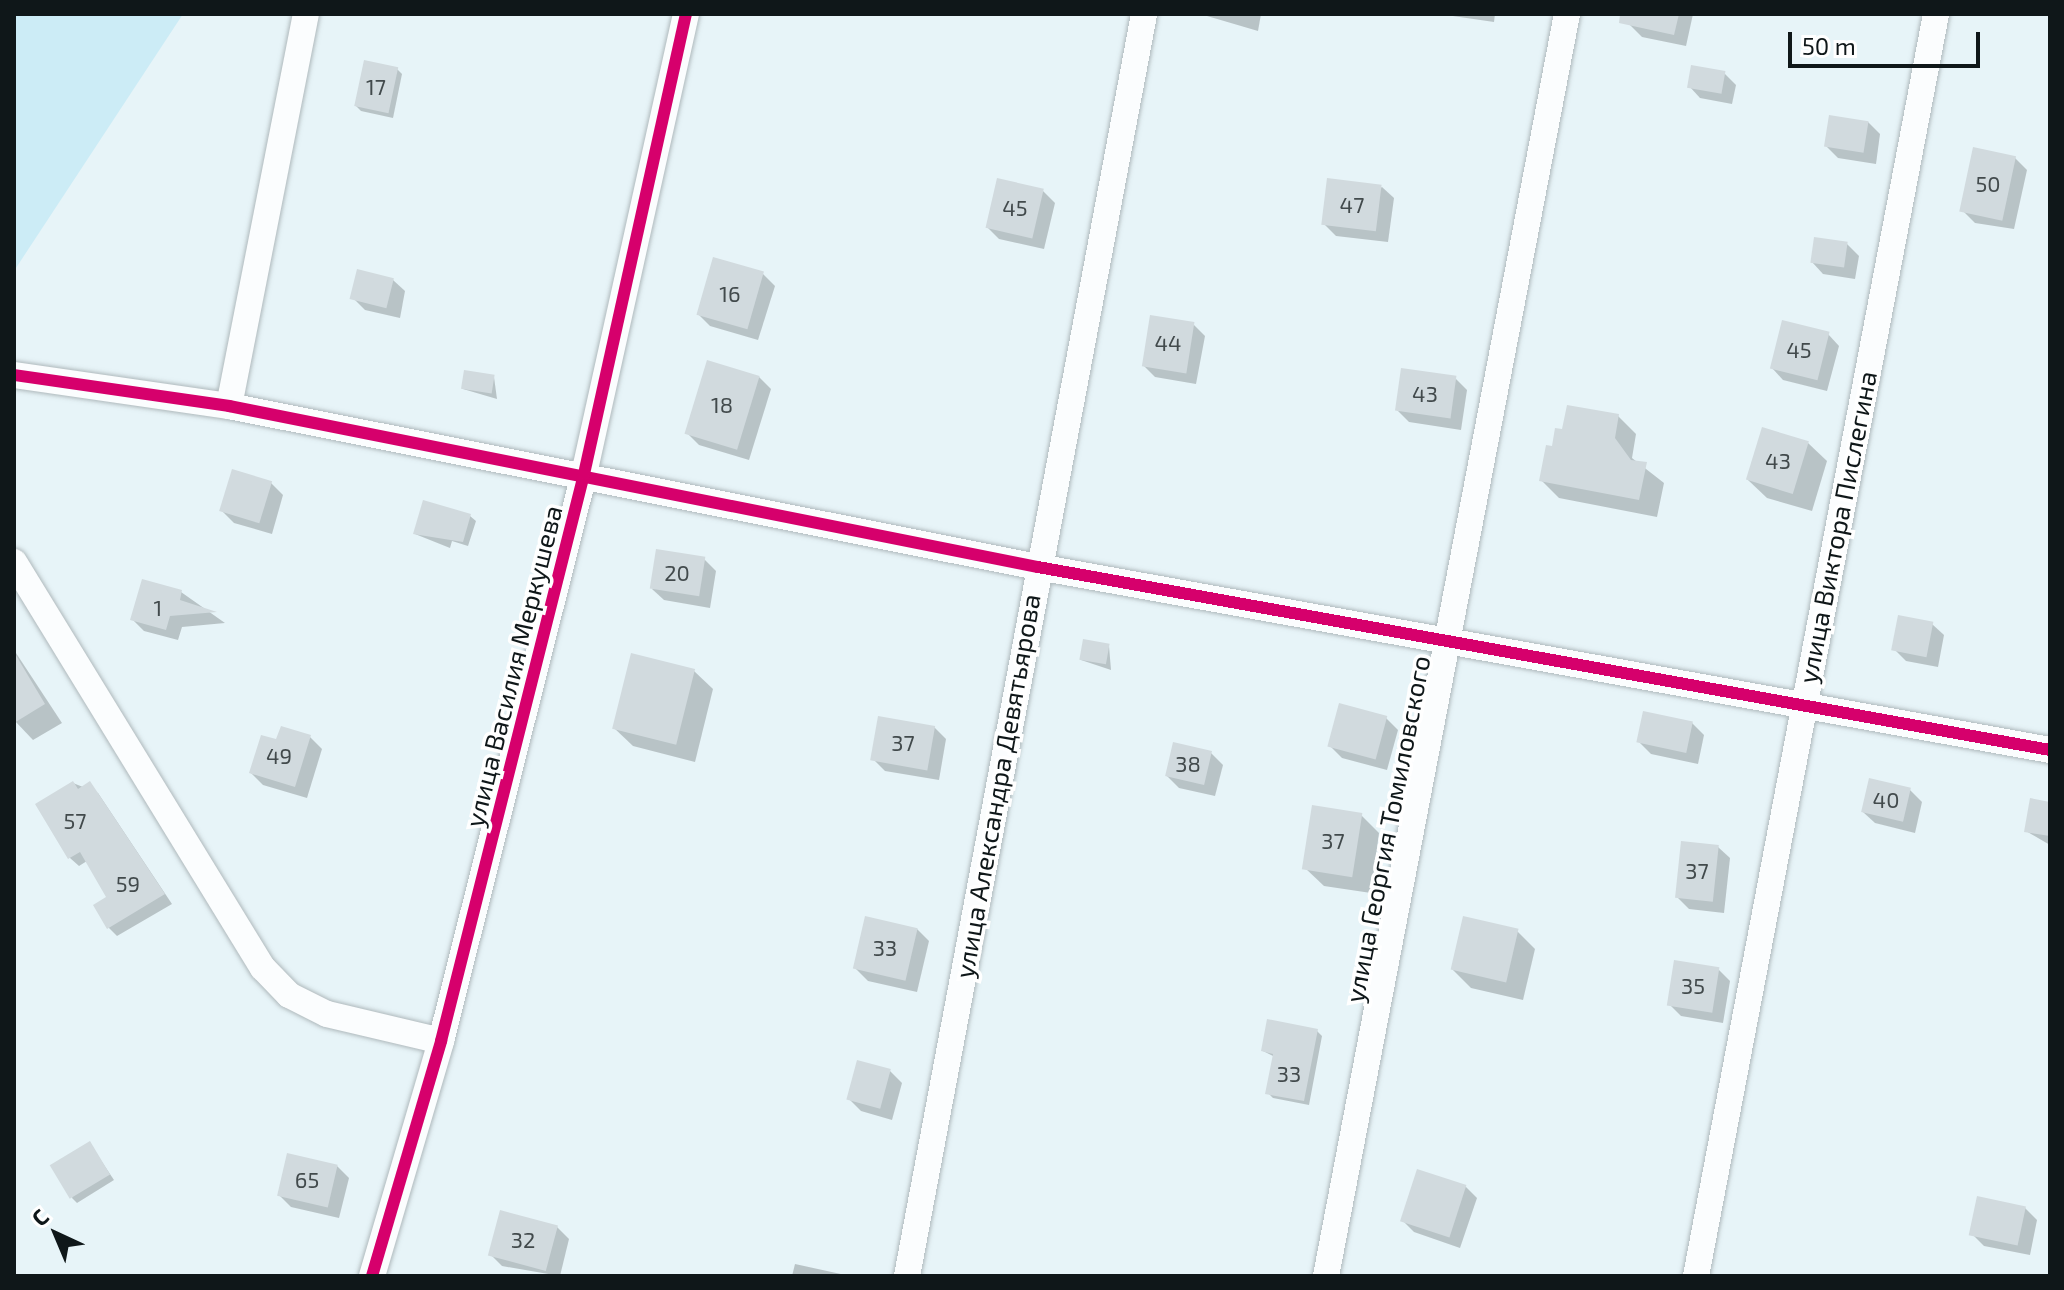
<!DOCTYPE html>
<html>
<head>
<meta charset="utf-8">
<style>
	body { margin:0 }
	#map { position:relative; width:2064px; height:1290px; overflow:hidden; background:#e7f4f8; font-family:"Exo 2",sans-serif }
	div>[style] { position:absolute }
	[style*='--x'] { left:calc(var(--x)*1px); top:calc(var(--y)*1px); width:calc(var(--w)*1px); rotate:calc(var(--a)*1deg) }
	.green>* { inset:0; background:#ccecf6 }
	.shadow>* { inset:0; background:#0003 }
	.building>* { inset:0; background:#d1dade; transform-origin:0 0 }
	.roads { filter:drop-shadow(0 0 2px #afb9bc) drop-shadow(0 0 2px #afb9bc) }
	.minor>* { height:26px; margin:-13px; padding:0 13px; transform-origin:13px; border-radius:13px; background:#fbfdfe }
	.cycleway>* { height:12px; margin:-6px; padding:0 6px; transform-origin:6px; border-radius:6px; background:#d6006c }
	span { translate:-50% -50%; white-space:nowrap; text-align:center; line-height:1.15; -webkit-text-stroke:7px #fff; paint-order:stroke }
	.number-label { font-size:22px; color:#424a4c }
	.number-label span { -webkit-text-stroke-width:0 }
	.street-label { font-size:26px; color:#0f1719 }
	.frame { position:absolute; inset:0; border:16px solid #0f1719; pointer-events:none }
	.north { position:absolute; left:16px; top:1194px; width:80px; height:80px; -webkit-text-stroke:6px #fff; paint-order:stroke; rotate:316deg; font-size:22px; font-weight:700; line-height:32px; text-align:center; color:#0f1719 }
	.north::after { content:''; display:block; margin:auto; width:28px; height:36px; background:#0f1719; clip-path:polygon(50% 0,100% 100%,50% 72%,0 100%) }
	.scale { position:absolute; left:1788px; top:32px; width:192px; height:36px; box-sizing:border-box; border:4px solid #0f1719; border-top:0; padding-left:10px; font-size:24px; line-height:28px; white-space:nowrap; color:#0f1719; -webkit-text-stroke:6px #fff; paint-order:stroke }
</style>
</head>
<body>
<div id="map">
	<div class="green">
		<i style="clip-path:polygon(14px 14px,183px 14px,14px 271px)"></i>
	</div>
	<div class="shadow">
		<i style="clip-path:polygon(1261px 14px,1258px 31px,1207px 16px,1207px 14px)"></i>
		<i style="clip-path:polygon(1439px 14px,1495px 14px,1494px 22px)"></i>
		<i style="clip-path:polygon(1632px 14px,1693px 14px,1686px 46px,1642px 37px,1630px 25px)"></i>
		<i style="clip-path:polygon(397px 69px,402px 74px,393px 118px,361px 111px,356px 106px)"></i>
		<i style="clip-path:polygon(1724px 73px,1736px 85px,1732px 104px,1700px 98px,1689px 86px)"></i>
		<i style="clip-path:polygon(1868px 122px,1880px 134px,1876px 164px,1838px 158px,1826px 146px)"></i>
		<i style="clip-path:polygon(2015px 158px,2027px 170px,2014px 229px,1975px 223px,1963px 211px)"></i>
		<i style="clip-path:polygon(1382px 187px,1394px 198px,1388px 242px,1336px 236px,1324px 224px)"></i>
		<i style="clip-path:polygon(1043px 191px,1055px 203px,1044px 249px,999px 239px,987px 227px)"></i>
		<i style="clip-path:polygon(1847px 244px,1859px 256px,1855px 279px,1823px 274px,1812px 262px)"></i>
		<i style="clip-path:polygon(763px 274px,775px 286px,758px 340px,710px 326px,698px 314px)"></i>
		<i style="clip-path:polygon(393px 280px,405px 291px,400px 318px,365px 310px,353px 298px)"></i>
		<i style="clip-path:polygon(1193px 324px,1205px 336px,1196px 384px,1155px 377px,1143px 365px)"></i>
		<i style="clip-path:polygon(1828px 334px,1839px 346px,1827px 391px,1783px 380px,1772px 368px)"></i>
		<i style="clip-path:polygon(494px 377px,497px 399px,463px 389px)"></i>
		<i style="clip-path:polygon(759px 377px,771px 389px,749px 460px,699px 445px,687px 433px)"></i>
		<i style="clip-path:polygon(1455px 378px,1467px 390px,1461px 430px,1409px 422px,1397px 410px)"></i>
		<i style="clip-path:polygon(1618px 416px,1636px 434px,1632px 458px,1664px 483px,1657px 517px,1559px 498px,1541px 480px,1554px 448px)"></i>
		<i style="clip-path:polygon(1808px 443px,1827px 461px,1812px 511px,1767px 498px,1748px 480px)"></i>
		<i style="clip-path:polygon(271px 483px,283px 495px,272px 534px,234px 523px,222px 511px)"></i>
		<i style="clip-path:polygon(470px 516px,476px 521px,468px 546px,452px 541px,450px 548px,415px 534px)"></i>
		<i style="clip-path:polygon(704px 559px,716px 571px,710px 608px,664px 600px,652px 589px)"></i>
		<i style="clip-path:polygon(181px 592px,225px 623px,182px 627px,178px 640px,144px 631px,132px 619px)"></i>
		<i style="clip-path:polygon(1932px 624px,1944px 635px,1938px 667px,1906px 661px,1894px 649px)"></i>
		<i style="clip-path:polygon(1109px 646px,1111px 670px,1081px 660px)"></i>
		<i style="clip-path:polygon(14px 650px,62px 723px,33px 740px,14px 720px)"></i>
		<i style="clip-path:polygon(694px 671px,713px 689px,695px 762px,633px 746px,614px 728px)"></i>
		<i style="clip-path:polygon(1386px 718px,1398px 730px,1387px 770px,1342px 758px,1330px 746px)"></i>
		<i style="clip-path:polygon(1692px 723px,1704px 735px,1698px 764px,1651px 754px,1639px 742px)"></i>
		<i style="clip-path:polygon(934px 727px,946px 739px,939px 780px,885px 771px,873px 759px)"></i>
		<i style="clip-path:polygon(310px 737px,322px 749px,307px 798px,263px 785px,251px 773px)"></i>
		<i style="clip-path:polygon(1211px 753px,1223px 765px,1215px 796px,1179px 788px,1167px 776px)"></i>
		<i style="clip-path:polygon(73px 783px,98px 793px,172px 904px,117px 936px,109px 928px,109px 898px,87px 861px,79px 866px,70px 858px,38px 804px)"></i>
		<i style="clip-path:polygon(1910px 790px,1922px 802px,1915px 833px,1875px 823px,1863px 812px)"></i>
		<i style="clip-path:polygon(2050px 804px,2050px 845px,2026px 831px)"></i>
		<i style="clip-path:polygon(1361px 815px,1379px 833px,1371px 893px,1324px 886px,1305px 868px)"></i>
		<i style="clip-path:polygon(1718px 847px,1730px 858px,1724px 913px,1689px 909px,1677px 897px)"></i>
		<i style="clip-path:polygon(917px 929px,929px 941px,917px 992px,868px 981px,856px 969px)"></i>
		<i style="clip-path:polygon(1517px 931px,1535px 949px,1523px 1000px,1471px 988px,1453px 970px)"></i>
		<i style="clip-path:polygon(1718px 969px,1730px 981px,1723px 1023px,1681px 1016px,1669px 1004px)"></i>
		<i style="clip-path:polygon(1317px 1031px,1322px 1036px,1309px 1105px,1273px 1098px,1268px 1093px,1275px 1057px,1263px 1051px)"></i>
		<i style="clip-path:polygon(890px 1071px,902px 1083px,892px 1120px,861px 1111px,849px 1099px)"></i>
		<i style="clip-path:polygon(90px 1144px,114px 1180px,77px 1203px,72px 1198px)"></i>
		<i style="clip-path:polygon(337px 1166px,349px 1178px,339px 1218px,291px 1207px,279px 1195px)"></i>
		<i style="clip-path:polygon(1465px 1186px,1477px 1198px,1460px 1248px,1414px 1232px,1402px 1220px)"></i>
		<i style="clip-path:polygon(2025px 1208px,2037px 1220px,2030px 1255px,1984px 1246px,1972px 1234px)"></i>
		<i style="clip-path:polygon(557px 1227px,569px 1239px,560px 1276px,502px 1266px,490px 1254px)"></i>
		<i style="clip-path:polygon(795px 1264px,850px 1276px,792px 1276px)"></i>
	</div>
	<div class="building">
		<i style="clip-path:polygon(1620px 14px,1679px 14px,1674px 35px,1619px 23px)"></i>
		<i style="left:364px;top:60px;width:35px;height:47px;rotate:12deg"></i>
		<i style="left:1691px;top:65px;width:35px;height:23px;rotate:10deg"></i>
		<i style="left:1829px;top:115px;width:40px;height:32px;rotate:9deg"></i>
		<i style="left:1973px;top:147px;width:44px;height:66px;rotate:12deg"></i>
		<i style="left:997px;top:178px;width:48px;height:51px;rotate:13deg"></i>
		<i style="left:1327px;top:178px;width:55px;height:47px;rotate:7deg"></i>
		<i style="left:1814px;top:237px;width:34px;height:26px;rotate:8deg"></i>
		<i style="left:713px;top:257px;width:53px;height:60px;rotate:16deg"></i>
		<i style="left:357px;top:269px;width:38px;height:31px;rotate:14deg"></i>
		<i style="left:1150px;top:315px;width:45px;height:52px;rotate:9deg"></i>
		<i style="left:1782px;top:320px;width:49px;height:50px;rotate:14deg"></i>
		<i style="left:707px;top:360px;width:55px;height:77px;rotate:17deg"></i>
		<i style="left:1401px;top:368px;width:56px;height:43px;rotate:8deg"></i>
		<i style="left:464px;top:370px;width:31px;height:19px;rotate:9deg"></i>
		<i style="clip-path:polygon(1567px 405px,1619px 414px,1615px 438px,1631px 460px,1647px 462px,1639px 500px,1539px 481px,1546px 445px,1552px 446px,1555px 428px,1562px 429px)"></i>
		<i style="left:1762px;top:427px;width:49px;height:55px;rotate:17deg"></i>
		<i style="left:232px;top:469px;width:42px;height:44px;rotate:17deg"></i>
		<i style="clip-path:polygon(423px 500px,471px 514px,463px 542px,413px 534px)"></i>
		<i style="left:656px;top:549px;width:50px;height:40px;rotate:9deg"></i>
		<i style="clip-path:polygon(142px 579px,182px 590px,180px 600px,217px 612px,170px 616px,166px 630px,130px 620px)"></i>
		<i style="left:1898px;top:615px;width:36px;height:36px;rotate:11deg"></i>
		<i style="left:1083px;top:639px;width:27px;height:21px;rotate:10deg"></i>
		<i style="clip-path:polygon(14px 652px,45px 704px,14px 723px)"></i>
		<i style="left:631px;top:653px;width:66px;height:78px;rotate:14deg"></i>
		<i style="left:1339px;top:703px;width:50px;height:45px;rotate:15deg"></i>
		<i style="left:1643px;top:711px;width:51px;height:32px;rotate:12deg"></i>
		<i style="left:878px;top:716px;width:58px;height:45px;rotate:10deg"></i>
		<i style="clip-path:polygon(281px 726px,311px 735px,295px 787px,249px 773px,261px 735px,276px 739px)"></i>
		<i style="left:1173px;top:742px;width:40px;height:35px;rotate:13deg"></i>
		<i style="left:1869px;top:778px;width:43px;height:35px;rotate:13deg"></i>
		<i style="clip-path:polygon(73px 781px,78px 789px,90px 781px,165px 894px,107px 929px,93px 905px,106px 897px,80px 852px,68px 859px,35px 804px)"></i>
		<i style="clip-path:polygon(2030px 798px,2050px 802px,2050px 836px,2024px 832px)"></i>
		<i style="left:1312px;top:805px;width:51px;height:65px;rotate:9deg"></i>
		<i style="left:1681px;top:841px;width:38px;height:57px;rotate:6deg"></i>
		<i style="left:865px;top:916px;width:54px;height:54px;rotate:13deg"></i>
		<i style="left:1463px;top:916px;width:57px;height:55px;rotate:13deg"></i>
		<i style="left:1674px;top:960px;width:46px;height:46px;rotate:9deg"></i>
		<i style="clip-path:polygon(1267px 1019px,1318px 1029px,1304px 1101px,1265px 1094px,1273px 1054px,1261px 1051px)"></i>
		<i style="left:857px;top:1060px;width:35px;height:41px;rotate:15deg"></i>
		<i style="left:90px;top:1141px;width:39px;height:47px;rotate:59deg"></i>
		<i style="left:287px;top:1153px;width:52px;height:44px;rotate:13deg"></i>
		<i style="left:1417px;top:1169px;width:52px;height:55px;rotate:18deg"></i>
		<i style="left:1977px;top:1196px;width:50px;height:40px;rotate:12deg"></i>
		<i style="left:500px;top:1210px;width:60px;height:47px;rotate:15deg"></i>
	</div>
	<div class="roads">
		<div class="minor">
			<i style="--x:14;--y:375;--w:217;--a:8.2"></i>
			<i style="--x:229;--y:406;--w:825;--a:11.26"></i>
			<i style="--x:1038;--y:567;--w:1028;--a:10.25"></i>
			<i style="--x:229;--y:406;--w:399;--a:-78.9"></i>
			<i style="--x:14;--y:562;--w:476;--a:58.5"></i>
			<i style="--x:263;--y:968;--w:37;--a:46"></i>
			<i style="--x:289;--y:995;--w:42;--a:26.6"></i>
			<i style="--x:327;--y:1014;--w:117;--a:13.3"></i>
			<i style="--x:372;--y:1276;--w:245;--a:-73.6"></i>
			<i style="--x:441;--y:1041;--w:585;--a:-75.84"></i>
			<i style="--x:584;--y:474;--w:471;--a:-77.5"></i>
			<i style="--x:907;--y:1276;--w:1284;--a:-79.36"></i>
			<i style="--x:1326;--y:1276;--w:1285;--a:-79.19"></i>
			<i style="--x:1696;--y:1276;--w:1285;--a:-79.23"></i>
		</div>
	</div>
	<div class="cycleway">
		<i style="--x:14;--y:375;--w:217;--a:8.2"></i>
		<i style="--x:229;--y:406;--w:825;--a:11.26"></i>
		<i style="--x:1038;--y:567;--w:1028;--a:10.25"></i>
		<i style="--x:372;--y:1276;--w:245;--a:-73.6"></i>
		<i style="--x:441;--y:1041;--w:585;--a:-75.84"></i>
		<i style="--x:584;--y:474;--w:471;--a:-77.5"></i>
	</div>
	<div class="number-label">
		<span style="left:376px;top:87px">17</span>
		<span style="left:1988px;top:184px">50</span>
		<span style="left:1352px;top:205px">47</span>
		<span style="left:1015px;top:208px">45</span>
		<span style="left:730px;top:294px">16</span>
		<span style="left:1168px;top:343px">44</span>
		<span style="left:1799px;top:350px">45</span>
		<span style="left:1425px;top:394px">43</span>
		<span style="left:722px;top:405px">18</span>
		<span style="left:1778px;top:461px">43</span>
		<span style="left:677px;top:573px">20</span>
		<span style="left:158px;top:608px">1</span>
		<span style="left:903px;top:743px">37</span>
		<span style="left:279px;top:756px">49</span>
		<span style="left:1188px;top:764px">38</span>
		<span style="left:1886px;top:800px">40</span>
		<span style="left:75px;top:821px">57</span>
		<span style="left:1333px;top:841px">37</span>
		<span style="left:1697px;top:871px">37</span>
		<span style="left:128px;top:884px">59</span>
		<span style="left:885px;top:948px">33</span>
		<span style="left:1693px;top:986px">35</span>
		<span style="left:1289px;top:1074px">33</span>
		<span style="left:307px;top:1180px">65</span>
		<span style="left:523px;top:1240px">32</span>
	</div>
	<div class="street-label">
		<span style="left:1837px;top:527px;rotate:-79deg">улица Виктора Пислегина</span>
		<span style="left:513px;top:666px;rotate:-76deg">улица Василия Меркушева</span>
		<span style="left:997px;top:786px;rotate:-80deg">улица Александра Девятьярова</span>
		<span style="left:1387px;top:829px;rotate:-79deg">улица Георгия Томиловского</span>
	</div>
	<div class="frame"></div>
	<div class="north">С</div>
	<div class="scale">50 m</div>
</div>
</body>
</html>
